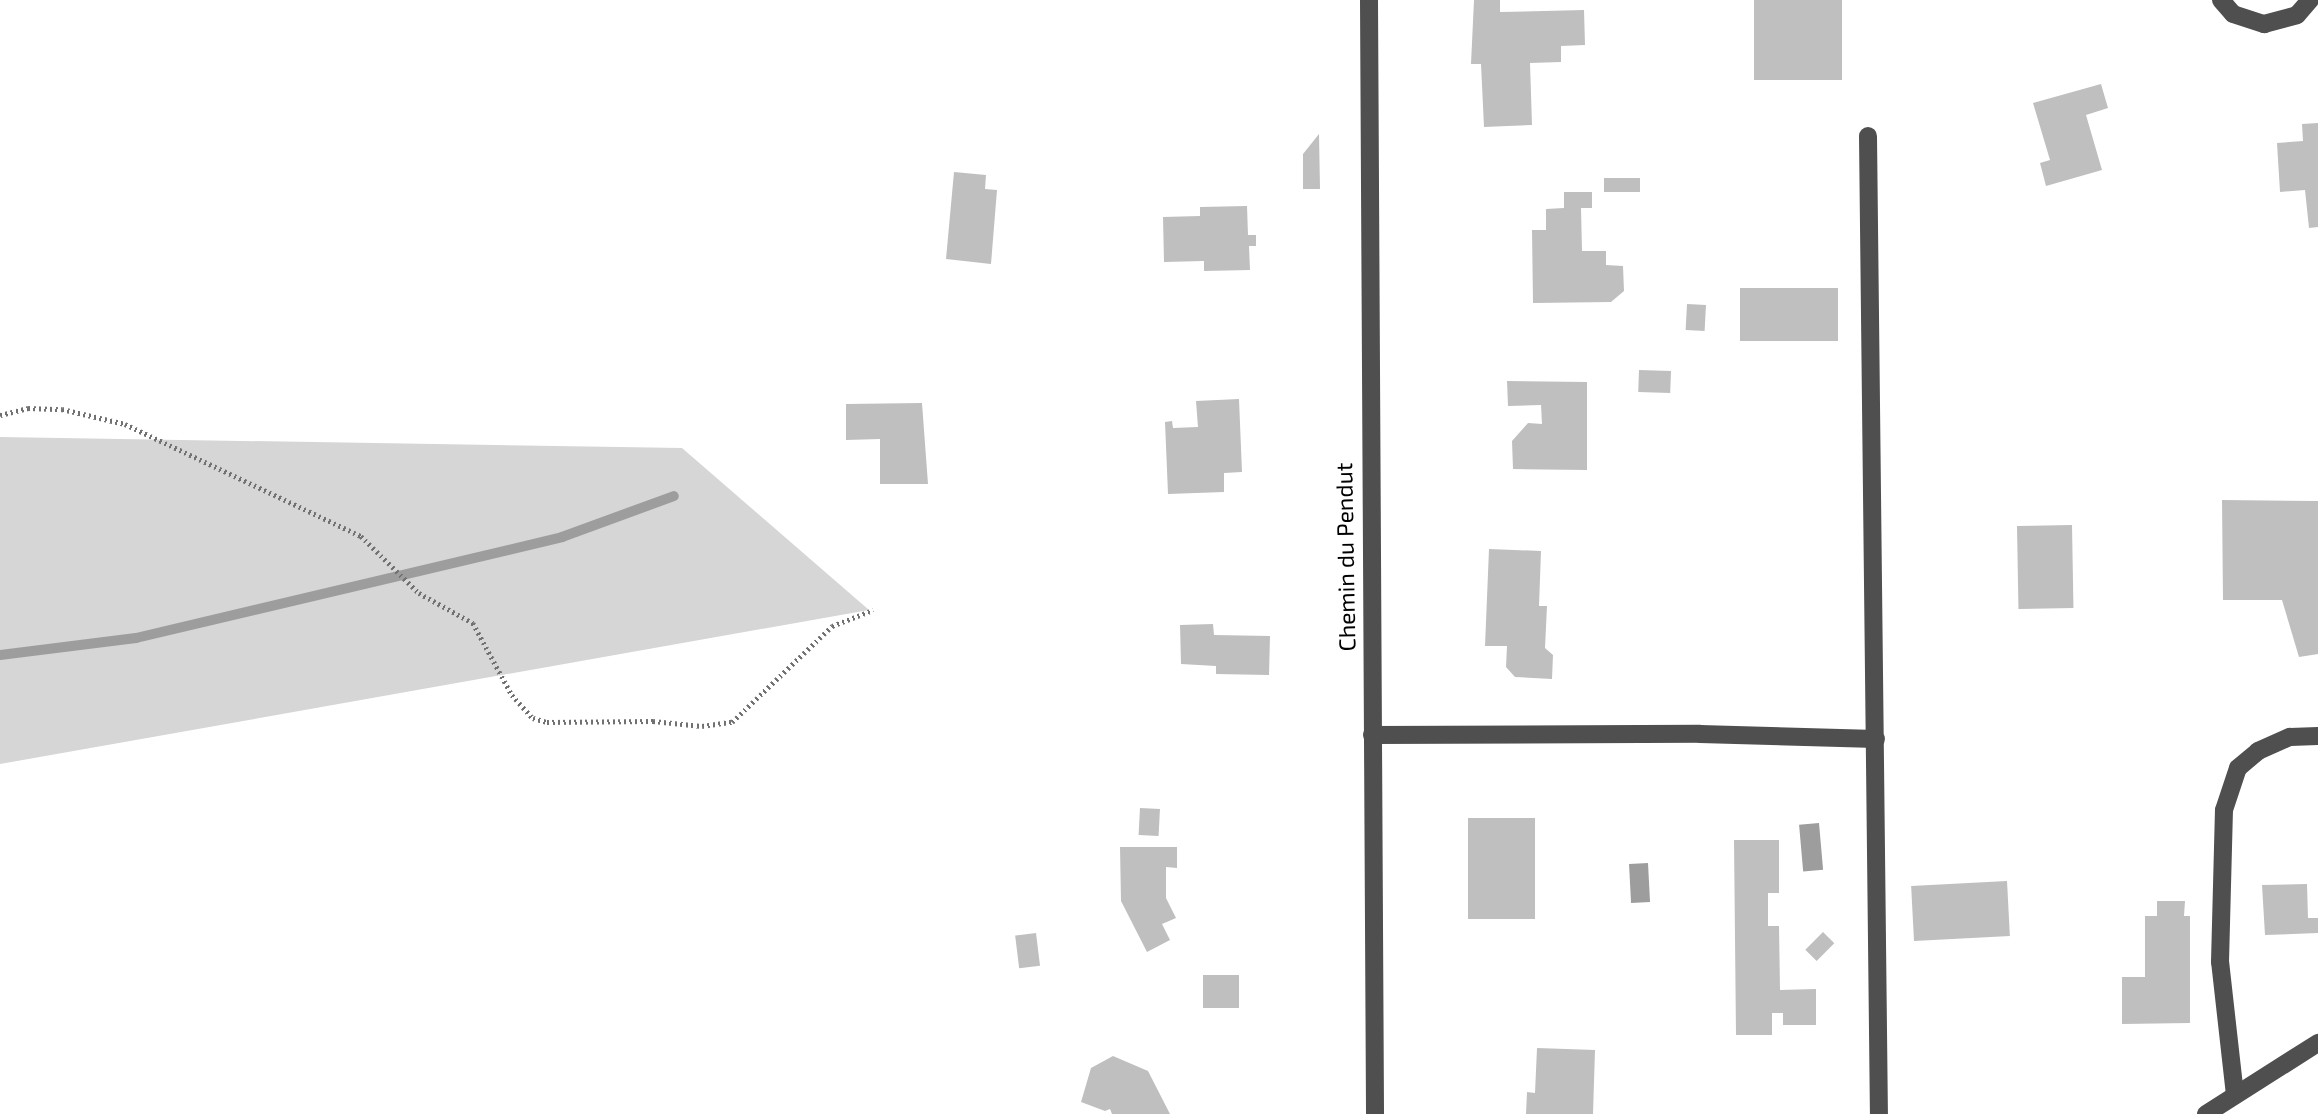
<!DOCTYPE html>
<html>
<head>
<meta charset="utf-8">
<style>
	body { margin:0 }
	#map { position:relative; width:2318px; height:1114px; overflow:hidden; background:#fff; font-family:"Exo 2",sans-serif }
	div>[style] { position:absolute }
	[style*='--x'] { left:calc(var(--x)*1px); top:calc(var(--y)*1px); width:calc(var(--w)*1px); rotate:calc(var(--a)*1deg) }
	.green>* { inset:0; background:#d6d6d6 }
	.water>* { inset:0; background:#9d9d9d; transform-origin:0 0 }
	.stream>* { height:10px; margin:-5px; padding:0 5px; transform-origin:5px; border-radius:5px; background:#9d9d9d }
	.building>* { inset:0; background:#bfbfbf; transform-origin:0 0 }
	.path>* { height:4.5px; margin-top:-2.25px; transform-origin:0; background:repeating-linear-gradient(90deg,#717171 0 2px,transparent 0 5.5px) }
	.minor>* { height:18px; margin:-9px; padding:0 9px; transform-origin:9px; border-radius:9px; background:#4f4f4f }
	span { translate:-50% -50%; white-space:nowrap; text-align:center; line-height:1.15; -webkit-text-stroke:5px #fff; paint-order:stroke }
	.street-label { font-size:23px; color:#000 }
</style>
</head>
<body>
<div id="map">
	<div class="green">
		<i style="clip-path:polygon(0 437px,682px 448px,869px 610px,0 764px)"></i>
	</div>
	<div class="water">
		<i style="left:1819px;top:823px;width:47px;height:20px;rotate:85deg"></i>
		<i style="left:1648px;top:863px;width:39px;height:19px;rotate:87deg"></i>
	</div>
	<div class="stream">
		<i style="--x:0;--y:655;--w:137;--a:-7.1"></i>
		<i style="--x:136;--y:638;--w:438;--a:-13.3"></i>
		<i style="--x:562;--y:537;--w:119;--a:-20.1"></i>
	</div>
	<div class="building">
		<i style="clip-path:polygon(1474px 0,1500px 0,1500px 12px,1584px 10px,1585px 45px,1561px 46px,1561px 62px,1530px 63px,1532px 125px,1484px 127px,1481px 64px,1471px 64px)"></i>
		<i style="left:1754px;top:0;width:88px;height:80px"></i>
		<i style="clip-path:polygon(2101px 84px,2108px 108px,2086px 115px,2102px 170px,2046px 186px,2040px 163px,2050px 160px,2033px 103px)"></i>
		<i style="clip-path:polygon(2318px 123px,2318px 227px,2309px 228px,2305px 190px,2280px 192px,2277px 143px,2303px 141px,2302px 124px)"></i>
		<i style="clip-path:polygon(1319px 134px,1320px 189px,1303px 189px,1303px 154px)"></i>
		<i style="clip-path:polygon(954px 172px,986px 175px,985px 189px,997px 190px,991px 264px,946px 259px)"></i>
		<i style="left:1604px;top:178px;width:36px;height:14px"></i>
		<i style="clip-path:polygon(1564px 192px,1592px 192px,1592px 208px,1581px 208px,1582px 251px,1606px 251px,1606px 265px,1623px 266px,1624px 291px,1611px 302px,1533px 303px,1532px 230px,1546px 230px,1546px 209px,1564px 208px)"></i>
		<i style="clip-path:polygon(1247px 206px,1248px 235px,1256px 235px,1256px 246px,1249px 246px,1250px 270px,1204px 271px,1204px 261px,1164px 262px,1163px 217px,1200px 216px,1200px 207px)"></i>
		<i style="left:1740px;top:288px;width:98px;height:53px"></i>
		<i style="left:1687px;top:304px;width:19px;height:26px;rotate:3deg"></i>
		<i style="left:1639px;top:370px;width:32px;height:22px;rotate:2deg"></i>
		<i style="clip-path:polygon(1507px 381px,1587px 382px,1587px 470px,1513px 469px,1512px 441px,1528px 423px,1542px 424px,1541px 405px,1508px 406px)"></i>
		<i style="clip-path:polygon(1239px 399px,1242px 472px,1224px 473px,1224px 492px,1168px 494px,1165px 422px,1172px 421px,1173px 428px,1198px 427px,1196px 401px)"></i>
		<i style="clip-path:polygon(922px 403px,928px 484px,880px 484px,880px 439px,846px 440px,846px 404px)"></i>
		<i style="clip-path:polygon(2222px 500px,2318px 501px,2318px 654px,2299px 657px,2282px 600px,2223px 600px)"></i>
		<i style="left:2072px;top:525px;width:83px;height:55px;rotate:89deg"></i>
		<i style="clip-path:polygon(1489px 549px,1541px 551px,1539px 606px,1547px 606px,1545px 648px,1553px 655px,1552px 679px,1515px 677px,1506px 667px,1507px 646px,1485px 646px)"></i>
		<i style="clip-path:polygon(1213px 624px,1214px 635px,1270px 636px,1269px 675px,1216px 674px,1216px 666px,1181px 664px,1180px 625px)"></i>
		<i style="left:1140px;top:808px;width:20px;height:27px;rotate:3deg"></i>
		<i style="left:1468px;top:818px;width:67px;height:101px"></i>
		<i style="clip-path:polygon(1734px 840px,1779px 840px,1779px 893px,1768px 893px,1768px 926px,1779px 926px,1780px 990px,1816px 989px,1816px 1025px,1783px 1025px,1783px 1013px,1772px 1013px,1772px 1035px,1736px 1035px)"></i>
		<i style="clip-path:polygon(1120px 847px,1177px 847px,1177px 868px,1166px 867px,1166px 898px,1176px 918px,1162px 924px,1170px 940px,1147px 952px,1121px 901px)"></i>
		<i style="left:2007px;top:881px;width:55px;height:96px;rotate:87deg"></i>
		<i style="clip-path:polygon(2307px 884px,2308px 918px,2318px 918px,2318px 933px,2265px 935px,2262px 885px)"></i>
		<i style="clip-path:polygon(2157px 901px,2185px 901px,2184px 916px,2190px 916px,2190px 1023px,2122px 1024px,2122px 977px,2145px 977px,2145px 916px,2157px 916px)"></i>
		<i style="left:1823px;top:932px;width:16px;height:25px;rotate:45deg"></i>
		<i style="left:1036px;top:933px;width:33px;height:21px;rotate:83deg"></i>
		<i style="left:1203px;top:975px;width:36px;height:33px"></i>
		<i style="clip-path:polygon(1537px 1048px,1595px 1050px,1593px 1114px,1526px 1114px,1527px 1092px,1535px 1093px)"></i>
		<i style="clip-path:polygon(1113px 1056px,1148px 1071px,1170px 1114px,1112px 1114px,1110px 1109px,1105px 1111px,1081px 1102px,1091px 1068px)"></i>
	</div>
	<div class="path">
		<i style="--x:0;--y:415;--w:29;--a:-14"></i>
		<i style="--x:28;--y:408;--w:34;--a:2"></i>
		<i style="--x:62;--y:409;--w:65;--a:13.4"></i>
		<i style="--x:125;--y:424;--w:261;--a:25.4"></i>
		<i style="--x:361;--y:536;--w:81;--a:44.5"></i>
		<i style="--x:419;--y:593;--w:62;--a:29.1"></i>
		<i style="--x:473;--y:623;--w:82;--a:61.6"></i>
		<i style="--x:512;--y:695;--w:31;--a:48"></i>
		<i style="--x:533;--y:718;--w:15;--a:16"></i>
		<i style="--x:547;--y:722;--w:106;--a:-0.5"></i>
		<i style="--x:653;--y:721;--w:49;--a:5.8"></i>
		<i style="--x:702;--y:726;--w:30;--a:-8"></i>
		<i style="--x:732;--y:722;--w:139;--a:-43.8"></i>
		<i style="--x:832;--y:626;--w:44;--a:-21.3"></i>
	</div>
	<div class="minor">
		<i style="--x:1369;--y:0;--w:1114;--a:89.69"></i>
		<i style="--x:2221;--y:0;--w:18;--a:49"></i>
		<i style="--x:2233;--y:14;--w:33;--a:18"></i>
		<i style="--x:2264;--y:24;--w:34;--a:-15"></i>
		<i style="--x:2297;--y:15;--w:20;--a:-49"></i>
		<i style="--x:1868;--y:136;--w:978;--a:89.36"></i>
		<i style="--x:1372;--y:735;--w:328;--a:-0.2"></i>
		<i style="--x:1700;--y:734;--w:176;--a:1.6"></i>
		<i style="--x:2235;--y:1095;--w:134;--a:-96.4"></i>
		<i style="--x:2220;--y:962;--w:152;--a:-88.5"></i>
		<i style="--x:2224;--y:810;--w:44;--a:-71.6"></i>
		<i style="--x:2238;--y:768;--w:26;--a:-40"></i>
		<i style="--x:2258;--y:751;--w:35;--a:-24"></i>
		<i style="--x:2290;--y:737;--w:28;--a:-2"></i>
		<i style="--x:2206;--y:1114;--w:133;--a:-32.4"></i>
	</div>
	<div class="street-label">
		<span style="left:1345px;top:557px;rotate:-91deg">Chemin du Pendut</span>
	</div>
</div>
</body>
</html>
